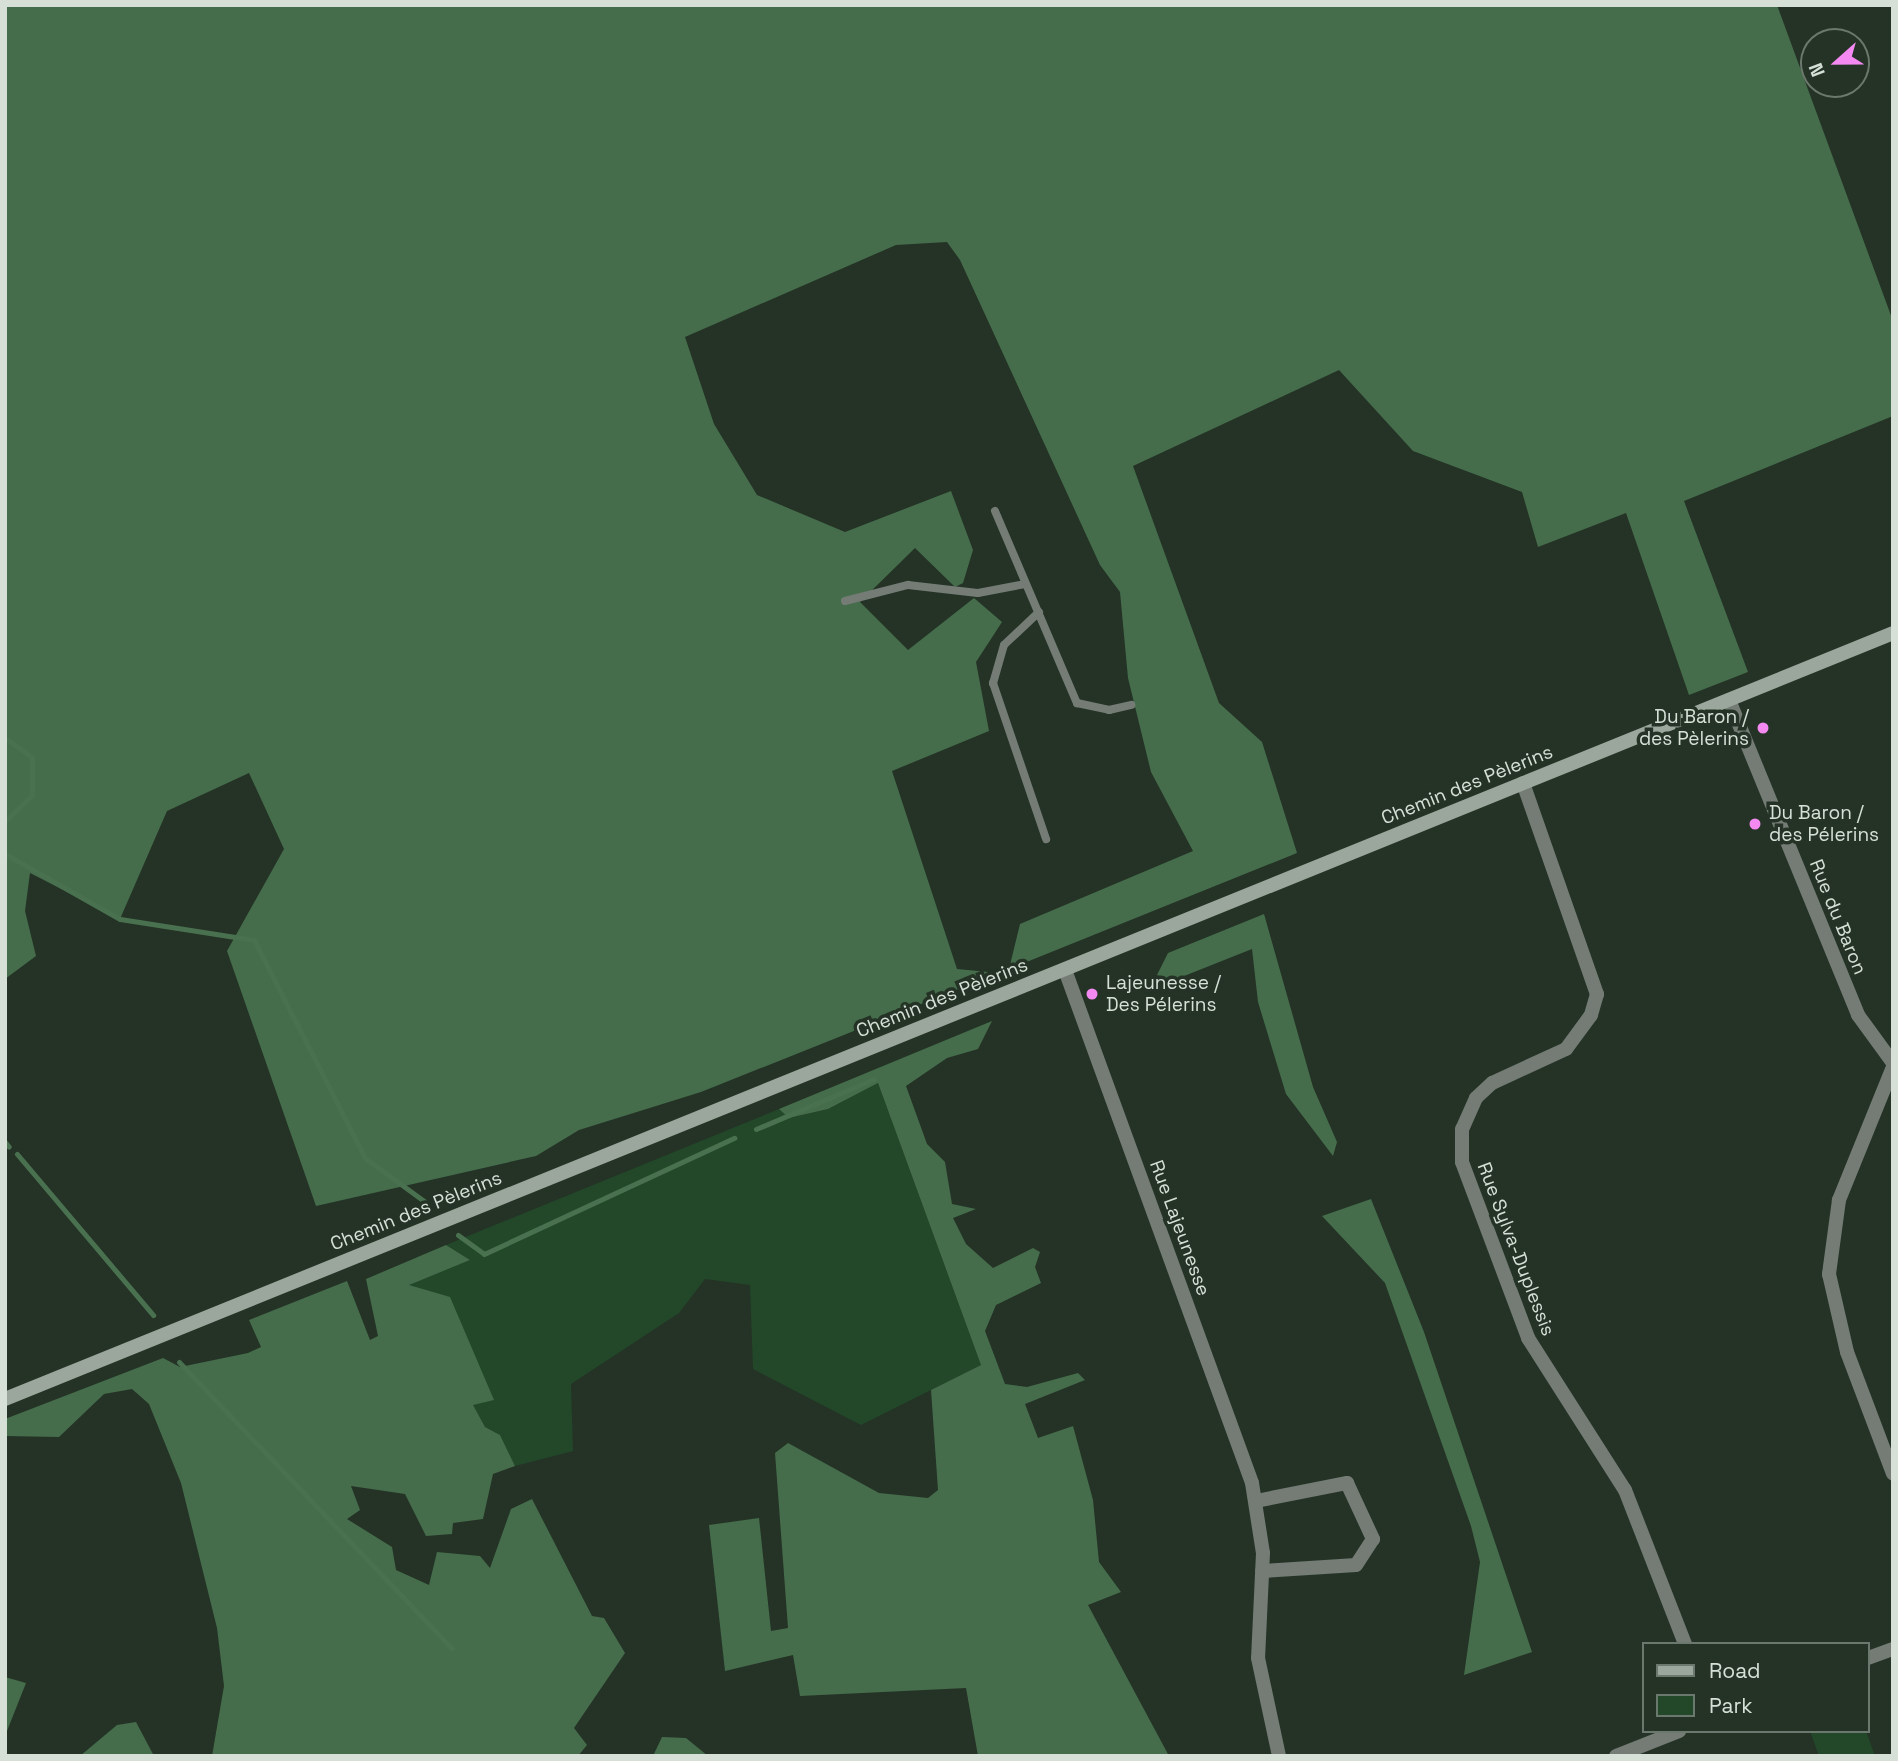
<!DOCTYPE html>
<html>
<head>
<meta charset="utf-8">
<style>
	body { margin:0 }
	#map { position:relative; width:1898px; height:1761px; overflow:hidden; background:#243326; font-family:"Space Grotesk",sans-serif }
	div>[style] { position:absolute }
	[style*='--x'] { left:calc(var(--x)*1px); top:calc(var(--y)*1px); width:calc(var(--w)*1px); rotate:calc(var(--a)*1deg) }
	.green>* { inset:0; background:#224829 }
	.forest>* { inset:0; background:#456d4b }
	.stream>* { height:5px; margin:-2.5px; padding:0 2.5px; transform-origin:2.5px; border-radius:2.5px; background:#49714f }
	.lane>* { height:8px; margin:-4px; padding:0 4px; transform-origin:4px; border-radius:4px; background:#747c75 }
	.street>* { height:14px; margin:-7px; padding:0 7px; transform-origin:7px; border-radius:7px; background:#747c75 }
	.secondary>* { height:14px; margin:-7px; padding:0 7px; transform-origin:7px; border-radius:7px; background:#9ba79c }
	.dots>* { width:19px; height:19px; translate:-50% -50%; box-sizing:border-box; border:4px solid #243326; border-radius:50% }
	span { translate:-50% -50%; white-space:nowrap; text-align:center; line-height:1.15; -webkit-text-stroke:7px #243326; paint-order:stroke }
	.poi-label { font-size:19px; color:#d6e0d7 }
	.right { translate:-100% -50%; text-align:right }
	.left { translate:0 -50%; text-align:left }
	.street-label { font-size:19px; color:#d6e0d7 }
	.frame { position:absolute; inset:0; border:7px solid #d6e0d7; pointer-events:none }
	.legend { position:absolute; left:1642px; top:1642px; width:228px; height:91px; box-sizing:border-box; background:#243326; border:2px solid #6b786d; margin:0; padding:9px 12px; list-style:none; font-size:21px; color:#d6e0d7 }
	.legend li { display:flex; align-items:center; gap:14px; height:35px }
	.legend b { width:35px; border:2px solid #6b786d }
	.north { position:absolute; left:1800px; top:28px; width:70px; height:70px; box-sizing:border-box; background:#243326; border:2px solid #6b786d; border-radius:50%; rotate:249deg; font-size:19px; font-weight:700; line-height:28px; text-align:center; color:#d6e0d7 }
	.north::after { content:''; display:block; margin:auto; width:24px; height:32px; background:#f389f1; clip-path:polygon(50% 0,100% 100%,50% 72%,0 100%) }
</style>
</head>
<body>
<div id="map">
	<div class="green">
		<i style="clip-path:polygon(878px 1083px,981px 1365px,861px 1425px,753px 1369px,750px 1285px,705px 1279px,679px 1313px,571px 1384px,573px 1451px,515px 1466px,500px 1435px,485px 1427px,472px 1404px,493px 1400px,407px 1285px,470px 1260px,446px 1245px,779px 1109px,790px 1118px,828px 1109px)"></i>
		<i style="clip-path:polygon(1810px 1731px,1866px 1731px,1875px 1756px,1819px 1756px)"></i>
	</div>
	<div class="forest">
		<i style="clip-path:polygon(5px 5px,1777px 5px,1893px 321px,1893px 416px,1684px 501px,1748px 672px,1689px 695px,1626px 513px,1538px 547px,1522px 492px,1413px 451px,1339px 370px,1133px 466px,1219px 703px,1262px 742px,1297px 853px,1009px 969px,1020px 924px,1193px 851px,1151px 772px,1128px 678px,1120px 592px,1100px 565px,960px 260px,947px 242px,896px 245px,685px 337px,714px 424px,757px 495px,845px 532px,951px 491px,973px 550px,963px 583px,955px 587px,915px 548px,860px 602px,908px 650px,974px 598px,1002px 622px,976px 662px,989px 731px,892px 771px,957px 969px,999px 973px,701px 1092px,579px 1130px,536px 1156px,316px 1206px,227px 951px,284px 849px,249px 773px,167px 811px,120px 919px,30px 873px,25px 911px,36px 956px,5px 979px)"></i>
		<i style="clip-path:polygon(1264px 914px,1313px 1087px,1337px 1142px,1333px 1156px,1286px 1094px,1258px 1002px,1252px 949px,1169px 982px,1157px 975px,1168px 953px)"></i>
		<i style="clip-path:polygon(992px 1021px,978px 1049px,947px 1058px,906px 1086px,927px 1144px,945px 1162px,952px 1204px,976px 1209px,953px 1218px,966px 1244px,993px 1268px,1033px 1248px,1040px 1252px,1035px 1267px,1041px 1283px,996px 1305px,985px 1331px,1005px 1384px,1027px 1387px,1078px 1373px,1085px 1380px,1025px 1404px,1038px 1438px,1073px 1426px,1093px 1500px,1099px 1562px,1121px 1592px,1088px 1605px,1169px 1756px,978px 1756px,966px 1688px,800px 1696px,793px 1655px,725px 1671px,709px 1525px,759px 1518px,771px 1631px,788px 1628px,775px 1453px,788px 1443px,879px 1493px,928px 1498px,938px 1490px,931px 1390px,981px 1365px,878px 1083px,828px 1109px,789px 1118px,779px 1109px)"></i>
		<i style="clip-path:polygon(1371px 1199px,1424px 1332px,1532px 1652px,1464px 1675px,1480px 1562px,1471px 1526px,1385px 1283px,1322px 1216px)"></i>
		<i style="clip-path:polygon(446px 1245px,470px 1260px,409px 1285px,450px 1297px,494px 1400px,473px 1405px,485px 1427px,500px 1435px,515px 1466px,493px 1474px,483px 1519px,453px 1523px,452px 1534px,426px 1536px,405px 1494px,351px 1486px,360px 1510px,347px 1519px,392px 1547px,396px 1570px,429px 1585px,437px 1552px,480px 1556px,490px 1568px,511px 1509px,532px 1499px,592px 1616px,604px 1618px,625px 1653px,574px 1728px,587px 1745px,578px 1756px,212px 1756px,224px 1686px,217px 1628px,181px 1483px,149px 1404px,132px 1389px,104px 1394px,59px 1437px,5px 1436px,5px 1419px,163px 1358px,180px 1367px,248px 1353px,261px 1347px,249px 1320px,347px 1281px,370px 1340px,378px 1336px,366px 1279px)"></i>
		<i style="clip-path:polygon(5px 1677px,26px 1683px,5px 1736px)"></i>
		<i style="clip-path:polygon(136px 1722px,154px 1756px,80px 1756px,117px 1725px)"></i>
		<i style="clip-path:polygon(662px 1737px,686px 1738px,708px 1756px,653px 1756px)"></i>
	</div>
	<div class="stream">
		<i style="--x:5;--y:738;--w:33;--a:35"></i>
		<i style="--x:32;--y:757;--w:38;--a:90"></i>
		<i style="--x:32;--y:795;--w:37;--a:136"></i>
		<i style="--x:5;--y:854;--w:132;--a:29.5"></i>
		<i style="--x:120;--y:919;--w:136;--a:8.9"></i>
		<i style="--x:254;--y:940;--w:245;--a:63"></i>
		<i style="--x:365;--y:1158;--w:78;--a:36.1"></i>
		<i style="--x:756;--y:1129;--w:128;--a:-23"></i>
		<i style="--x:5;--y:1142;--w:6;--a:51"></i>
		<i style="--x:17;--y:1154;--w:211;--a:49.8"></i>
		<i style="--x:458;--y:1235;--w:32;--a:36"></i>
		<i style="--x:484;--y:1254;--w:276;--a:-24.9"></i>
		<i style="--x:179;--y:1362;--w:395;--a:46.4"></i>
	</div>
	<div class="lane">
		<i style="--x:995;--y:511;--w:209;--a:66.9"></i>
		<i style="--x:1077;--y:703;--w:33;--a:12"></i>
		<i style="--x:1109;--y:710;--w:23;--a:-13"></i>
		<i style="--x:845;--y:601;--w:65;--a:-14.3"></i>
		<i style="--x:908;--y:585;--w:70;--a:6.5"></i>
		<i style="--x:978;--y:593;--w:48;--a:-10.8"></i>
		<i style="--x:1039;--y:612;--w:48;--a:136.7"></i>
		<i style="--x:1004;--y:645;--w:40;--a:106"></i>
		<i style="--x:993;--y:683;--w:165;--a:71.2"></i>
	</div>
	<div class="street">
		<i style="--x:1729;--y:700;--w:340;--a:67.7"></i>
		<i style="--x:1858;--y:1015;--w:59;--a:53.9"></i>
		<i style="--x:1523;--y:783;--w:224;--a:70.7"></i>
		<i style="--x:1597;--y:994;--w:22;--a:106"></i>
		<i style="--x:1591;--y:1015;--w:42;--a:126.3"></i>
		<i style="--x:1566;--y:1049;--w:81;--a:155.3"></i>
		<i style="--x:1492;--y:1083;--w:22;--a:137"></i>
		<i style="--x:1476;--y:1098;--w:34;--a:114"></i>
		<i style="--x:1462;--y:1129;--w:33;--a:90"></i>
		<i style="--x:1462;--y:1162;--w:188;--a:69.4"></i>
		<i style="--x:1528;--y:1338;--w:180;--a:57.5"></i>
		<i style="--x:1625;--y:1490;--w:165;--a:68.7"></i>
		<i style="--x:1065;--y:970;--w:546;--a:69.97"></i>
		<i style="--x:1252;--y:1483;--w:71;--a:81.1"></i>
		<i style="--x:1263;--y:1553;--w:105;--a:92.7"></i>
		<i style="--x:1258;--y:1658;--w:100;--a:77.9"></i>
		<i style="--x:1893;--y:1067;--w:144;--a:112.1"></i>
		<i style="--x:1839;--y:1200;--w:75;--a:97.7"></i>
		<i style="--x:1829;--y:1274;--w:80;--a:77"></i>
		<i style="--x:1847;--y:1352;--w:130;--a:69.3"></i>
		<i style="--x:1256;--y:1501;--w:93;--a:-11.2"></i>
		<i style="--x:1347;--y:1483;--w:62;--a:65.1"></i>
		<i style="--x:1373;--y:1539;--w:31;--a:123"></i>
		<i style="--x:1356;--y:1565;--w:94;--a:176.3"></i>
		<i style="--x:1868;--y:1658;--w:27;--a:-20"></i>
		<i style="--x:1616;--y:1756;--w:68;--a:-21.6"></i>
	</div>
	<div class="secondary">
		<i style="--x:5;--y:1399;--w:2037;--a:-22.08"></i>
	</div>
	<div class="dots">
		<i style="left:1763px;top:728px;background:#f389f1"></i>
		<i style="left:1755px;top:824px;background:#f389f1"></i>
		<i style="left:1092px;top:994px;background:#f389f1"></i>
	</div>
	<div class="poi-label">
		<span class="right" style="left:1749px;top:728px">Du Baron /<br>des Pèlerins</span>
		<span class="left" style="left:1769px;top:824px">Du Baron /<br>des Pélerins</span>
		<span class="left" style="left:1106px;top:994px">Lajeunesse /<br>Des Pélerins</span>
	</div>
	<div class="street-label">
		<span style="left:1467px;top:785px;rotate:-22deg">Chemin des Pèlerins</span>
		<span style="left:1838px;top:917px;rotate:68deg">Rue du Baron</span>
		<span style="left:942px;top:998px;rotate:-22deg">Chemin des Pèlerins</span>
		<span style="left:416px;top:1211px;rotate:-22deg">Chemin des Pèlerins</span>
		<span style="left:1180px;top:1228px;rotate:70deg">Rue Lajeunesse</span>
		<span style="left:1516px;top:1249px;rotate:69deg">Rue Sylva-Duplessis</span>
	</div>
	<div class="frame"></div>
	<ul class="legend">
	<li><b style="height:9px;background:#9ba79c"></b>Road</li>
	<li><b style="height:19px;background:#224829"></b>Park</li>
	</ul>
	<div class="north">N</div>
</div>
</body>
</html>
